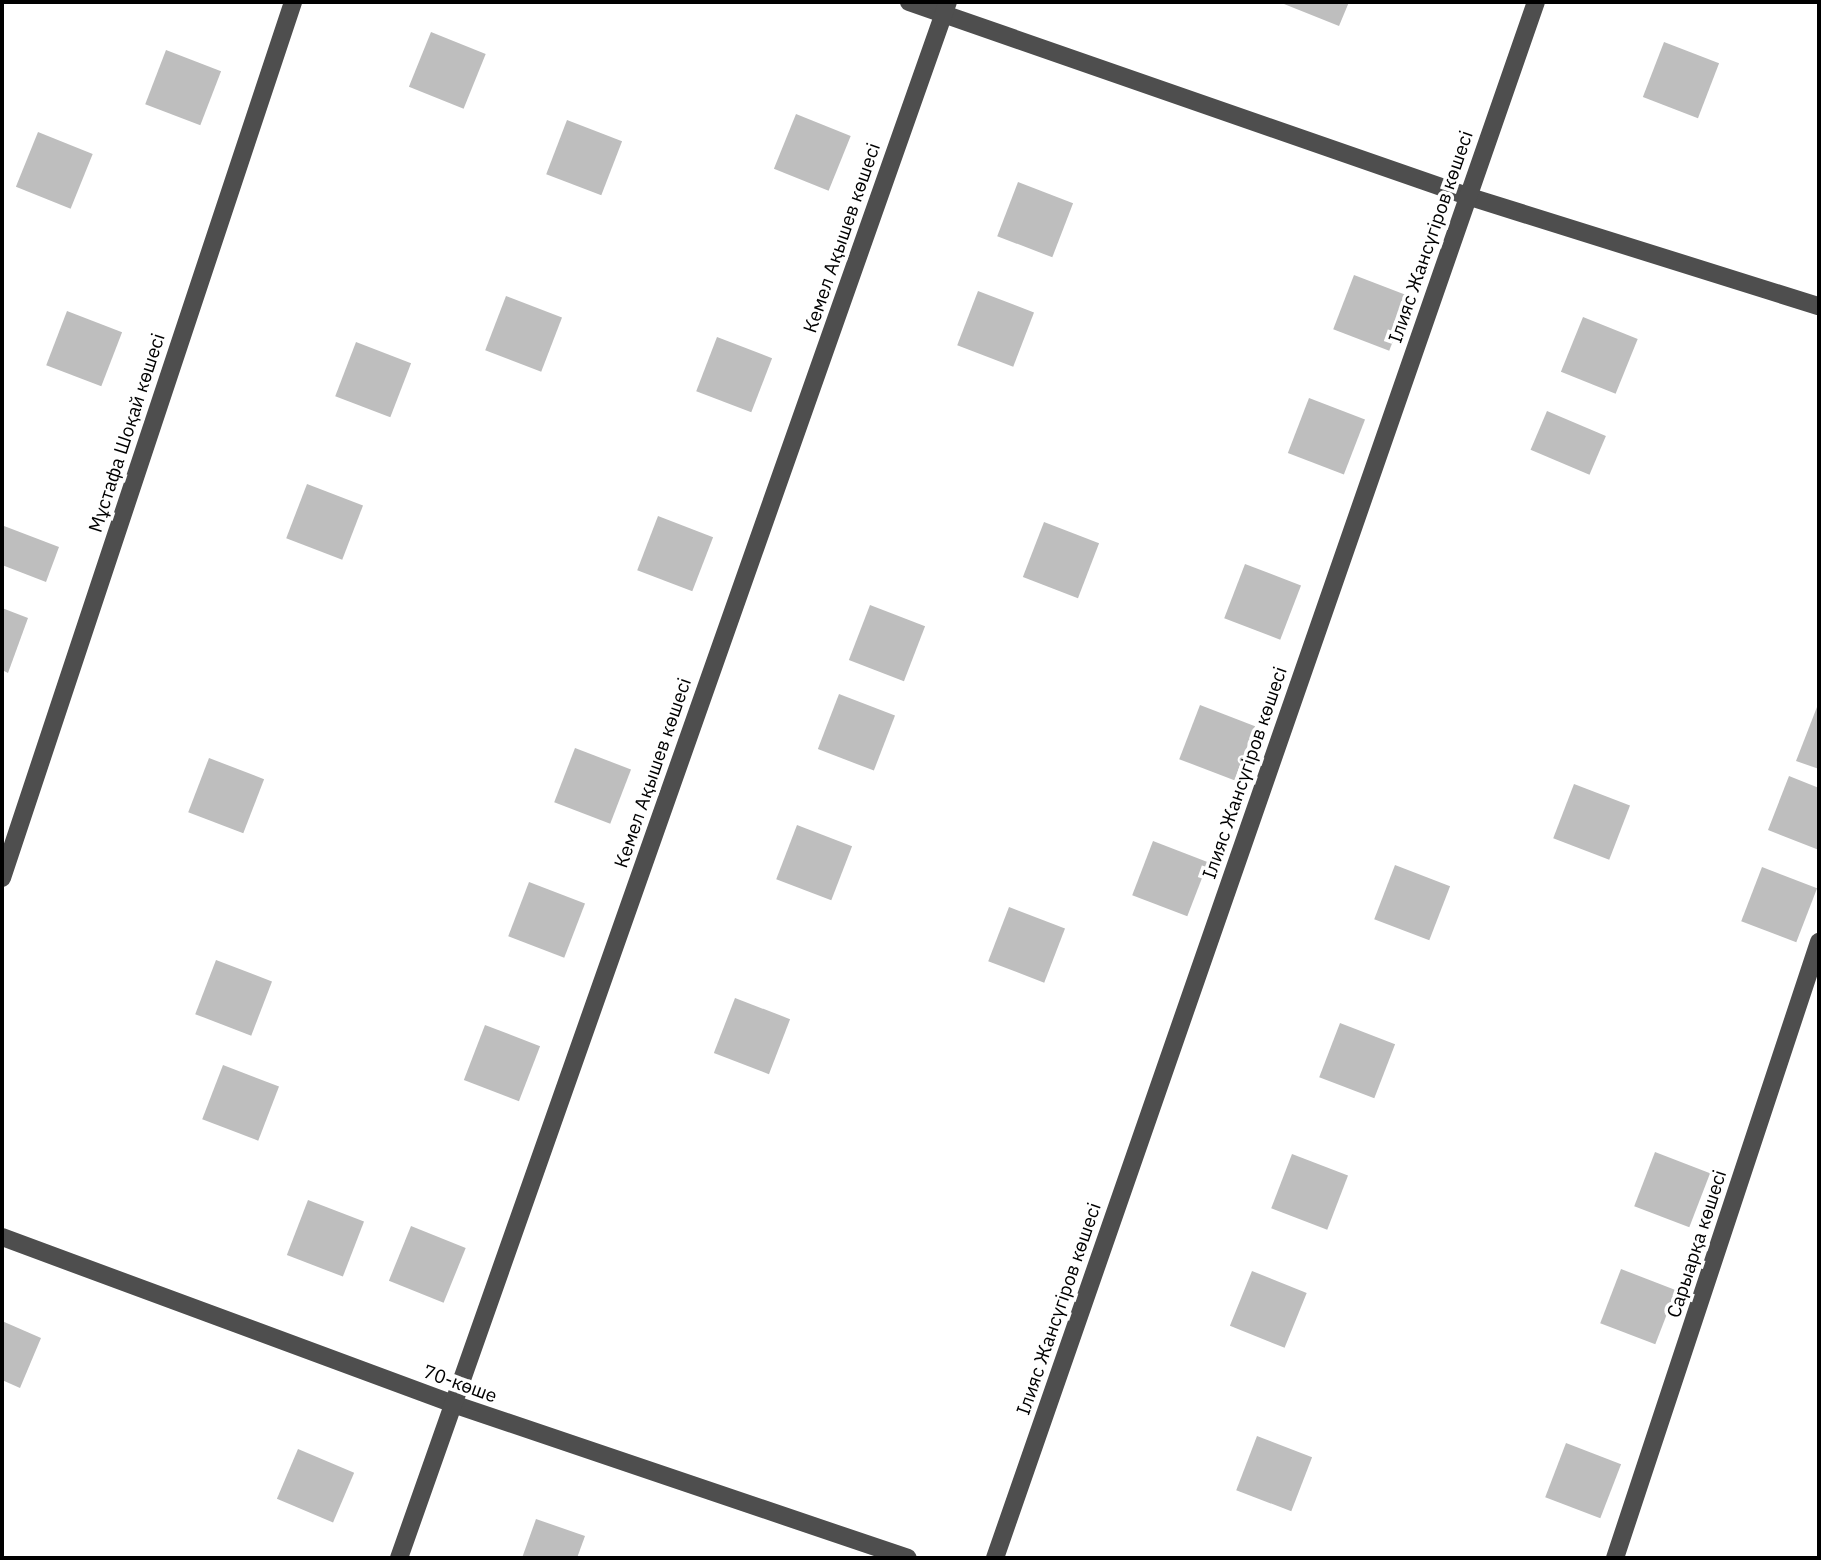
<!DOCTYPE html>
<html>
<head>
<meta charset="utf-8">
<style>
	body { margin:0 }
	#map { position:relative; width:1821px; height:1560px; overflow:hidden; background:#fff; font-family:"IBM Plex Sans",sans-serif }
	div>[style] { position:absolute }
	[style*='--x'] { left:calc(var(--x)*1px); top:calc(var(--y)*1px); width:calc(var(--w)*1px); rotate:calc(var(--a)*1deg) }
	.building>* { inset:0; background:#bebebe; transform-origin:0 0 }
	.minor>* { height:18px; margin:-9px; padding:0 9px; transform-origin:9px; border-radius:9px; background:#4e4e4e }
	span { translate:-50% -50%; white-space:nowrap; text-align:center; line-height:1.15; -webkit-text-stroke:7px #fff; paint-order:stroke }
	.street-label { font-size:19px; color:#000 }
	.frame { position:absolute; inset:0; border:4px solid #000; pointer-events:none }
</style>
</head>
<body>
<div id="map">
	<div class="building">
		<i style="clip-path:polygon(1285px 2px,1349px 2px,1339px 26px,1284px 4px)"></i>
		<i style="left:431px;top:32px;width:59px;height:59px;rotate:22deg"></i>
		<i style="left:1664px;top:42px;width:59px;height:59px;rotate:21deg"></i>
		<i style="left:166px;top:50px;width:59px;height:58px;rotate:21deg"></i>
		<i style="left:796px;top:114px;width:59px;height:59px;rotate:22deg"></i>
		<i style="left:567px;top:120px;width:59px;height:58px;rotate:21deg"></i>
		<i style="left:38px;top:132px;width:59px;height:59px;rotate:22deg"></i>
		<i style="left:1018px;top:182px;width:59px;height:58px;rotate:21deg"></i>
		<i style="left:1354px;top:275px;width:60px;height:58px;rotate:21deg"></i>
		<i style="left:978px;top:291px;width:60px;height:58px;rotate:21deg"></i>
		<i style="left:506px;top:296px;width:60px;height:58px;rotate:21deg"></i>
		<i style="left:67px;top:311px;width:59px;height:58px;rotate:21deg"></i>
		<i style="left:1583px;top:317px;width:59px;height:59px;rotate:22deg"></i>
		<i style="left:717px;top:337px;width:59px;height:58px;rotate:21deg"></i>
		<i style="left:356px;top:342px;width:59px;height:58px;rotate:21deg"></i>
		<i style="left:1309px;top:398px;width:60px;height:59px;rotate:21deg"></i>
		<i style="left:1547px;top:411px;width:64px;height:42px;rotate:23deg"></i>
		<i style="left:307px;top:484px;width:60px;height:58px;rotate:21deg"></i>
		<i style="left:658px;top:516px;width:59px;height:58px;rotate:21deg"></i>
		<i style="left:1044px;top:522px;width:59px;height:59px;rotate:21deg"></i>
		<i style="clip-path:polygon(4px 526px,59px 547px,46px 582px,2px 565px)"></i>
		<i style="left:1245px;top:564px;width:60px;height:58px;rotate:21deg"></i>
		<i style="left:870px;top:605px;width:59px;height:59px;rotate:21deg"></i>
		<i style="clip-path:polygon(2px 608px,28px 618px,8px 673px,2px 670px)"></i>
		<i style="left:839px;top:694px;width:60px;height:59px;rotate:21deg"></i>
		<i style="left:1200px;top:705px;width:59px;height:58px;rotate:21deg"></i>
		<i style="clip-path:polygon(1817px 707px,1819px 707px,1819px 769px,1796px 761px)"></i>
		<i style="left:575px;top:748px;width:60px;height:58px;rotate:21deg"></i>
		<i style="left:209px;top:758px;width:59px;height:58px;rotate:21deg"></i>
		<i style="clip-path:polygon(1789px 776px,1819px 788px,1819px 850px,1768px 830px)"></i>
		<i style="left:1574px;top:784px;width:60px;height:58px;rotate:21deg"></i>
		<i style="left:797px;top:825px;width:59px;height:58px;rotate:21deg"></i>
		<i style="left:1153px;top:841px;width:59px;height:58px;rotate:21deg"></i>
		<i style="left:1395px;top:865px;width:59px;height:58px;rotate:21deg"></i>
		<i style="left:1762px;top:867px;width:59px;height:58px;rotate:21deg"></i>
		<i style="left:529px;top:882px;width:60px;height:58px;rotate:21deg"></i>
		<i style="left:1009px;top:907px;width:60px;height:58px;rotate:21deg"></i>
		<i style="left:216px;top:960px;width:60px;height:58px;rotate:21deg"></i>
		<i style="left:735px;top:998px;width:59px;height:59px;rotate:21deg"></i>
		<i style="left:1340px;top:1023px;width:59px;height:58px;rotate:21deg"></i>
		<i style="left:485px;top:1025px;width:59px;height:59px;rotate:21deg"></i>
		<i style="left:223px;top:1065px;width:60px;height:58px;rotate:21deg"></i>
		<i style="left:1655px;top:1152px;width:59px;height:58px;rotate:21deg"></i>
		<i style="left:1292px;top:1154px;width:60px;height:58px;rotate:21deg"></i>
		<i style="left:308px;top:1200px;width:60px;height:59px;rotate:21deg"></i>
		<i style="left:411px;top:1226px;width:59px;height:59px;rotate:22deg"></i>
		<i style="left:1621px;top:1269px;width:59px;height:58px;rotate:21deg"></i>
		<i style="left:1252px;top:1271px;width:59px;height:59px;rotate:22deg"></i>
		<i style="clip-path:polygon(2px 1321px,41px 1338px,20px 1388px,2px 1380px)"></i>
		<i style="left:1257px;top:1436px;width:59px;height:58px;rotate:21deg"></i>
		<i style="left:1566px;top:1443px;width:59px;height:58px;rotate:21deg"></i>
		<i style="left:298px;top:1449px;width:61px;height:54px;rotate:23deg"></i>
		<i style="clip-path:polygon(536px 1519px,585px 1536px,577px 1558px,522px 1558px)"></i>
	</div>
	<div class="minor">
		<i style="--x:909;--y:2;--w:591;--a:19.17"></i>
		<i style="--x:1467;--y:196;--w:369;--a:17.4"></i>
		<i style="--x:2;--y:878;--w:923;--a:-71.62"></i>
		<i style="--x:2;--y:1237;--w:481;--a:20.3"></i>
		<i style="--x:453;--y:1404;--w:480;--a:18.7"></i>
		<i style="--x:399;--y:1558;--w:1650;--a:-70.57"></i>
		<i style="--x:995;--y:1558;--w:1647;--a:-70.83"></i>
		<i style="--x:1615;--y:1558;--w:649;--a:-71.68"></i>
	</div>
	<div class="street-label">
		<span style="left:1431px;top:237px;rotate:-71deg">Ілияс Жансүгіров көшесі</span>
		<span style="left:842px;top:238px;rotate:-71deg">Кемел Ақышев көшесі</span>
		<span style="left:127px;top:433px;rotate:-72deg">Мұстафа Шоқай көшесі</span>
		<span style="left:653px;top:773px;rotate:-71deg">Кемел Ақышев көшесі</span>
		<span style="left:1245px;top:773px;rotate:-71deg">Ілияс Жансүгіров көшесі</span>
		<span style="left:1697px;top:1244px;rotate:-72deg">Сарыарқа көшесі</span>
		<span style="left:1059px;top:1309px;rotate:-71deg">Ілияс Жансүгіров көшесі</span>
		<span style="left:460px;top:1384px;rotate:20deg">70-көше</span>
	</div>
	<div class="frame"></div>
</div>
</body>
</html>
